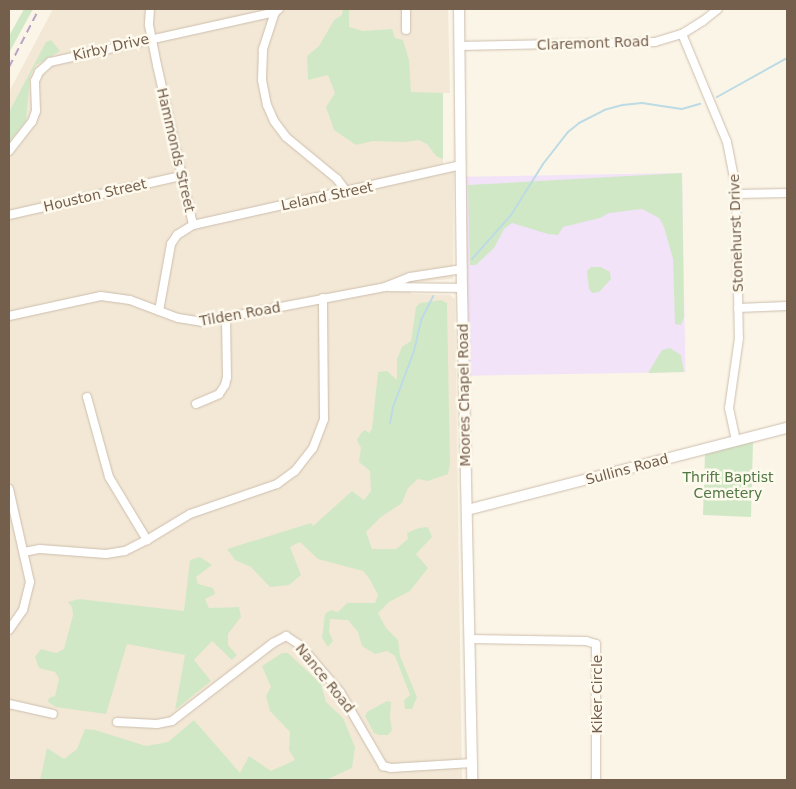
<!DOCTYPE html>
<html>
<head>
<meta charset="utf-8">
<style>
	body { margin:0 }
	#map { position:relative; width:796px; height:789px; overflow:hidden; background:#fbf5e7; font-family:"DejaVu Sans",sans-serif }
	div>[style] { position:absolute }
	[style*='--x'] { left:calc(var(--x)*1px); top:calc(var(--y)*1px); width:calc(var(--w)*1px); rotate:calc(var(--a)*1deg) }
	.residential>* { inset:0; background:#f3e8d6 }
	.education>* { inset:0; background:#f2e3f8; transform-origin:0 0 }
	.green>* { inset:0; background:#d1e8c6 }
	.stream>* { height:2px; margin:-1px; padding:0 1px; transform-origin:1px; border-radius:1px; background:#bcdbe4 }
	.roads { filter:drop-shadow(0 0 1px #cdbead) drop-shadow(0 0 1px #cdbead) }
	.street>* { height:8px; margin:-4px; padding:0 4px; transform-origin:4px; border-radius:4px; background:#fff }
	.secondary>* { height:10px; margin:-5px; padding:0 5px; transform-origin:5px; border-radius:5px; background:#fff }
	.rail>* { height:2px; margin-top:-1px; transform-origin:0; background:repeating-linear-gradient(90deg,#b9a5c5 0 8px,transparent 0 13px) }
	span { translate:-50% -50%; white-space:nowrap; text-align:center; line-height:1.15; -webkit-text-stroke:5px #fef9ed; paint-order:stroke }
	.street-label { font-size:14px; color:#745e4c }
	.park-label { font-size:14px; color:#507845 }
	.frame { position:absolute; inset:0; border:10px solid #745e4c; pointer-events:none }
</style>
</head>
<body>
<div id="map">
	<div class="residential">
		<i style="clip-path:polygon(53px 9px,448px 9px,450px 93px,443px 93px,443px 171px,454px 169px,453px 279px,412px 282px,411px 294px,450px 295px,455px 299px,462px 780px,9px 780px,9px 92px)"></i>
	</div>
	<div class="education">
		<i style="left:682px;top:173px;width:199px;height:217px;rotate:89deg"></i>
	</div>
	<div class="green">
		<i style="clip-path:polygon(24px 9px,33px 9px,9px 53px,9px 36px)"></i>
		<i style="clip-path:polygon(343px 9px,349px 9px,349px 27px,363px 31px,392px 29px,395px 38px,403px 40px,409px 60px,411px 92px,443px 93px,443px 159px,436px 156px,427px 144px,419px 140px,405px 142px,373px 141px,356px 145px,334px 130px,326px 107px,335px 93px,328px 75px,308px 80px,307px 56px,319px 46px,334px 20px,342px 15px)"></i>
		<i style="clip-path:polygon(51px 40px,60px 51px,36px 65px,30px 76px,26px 121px,9px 142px,9px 112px,46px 42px)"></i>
		<i style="clip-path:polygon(682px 173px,684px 317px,681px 325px,675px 324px,673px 259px,664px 227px,659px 218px,642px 209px,609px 213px,600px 218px,563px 227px,558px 235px,548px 234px,512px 223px,504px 229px,494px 248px,476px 265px,470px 265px,468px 185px)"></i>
		<i style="clip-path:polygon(591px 267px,601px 267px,610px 272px,611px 279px,599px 292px,592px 293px,589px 289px,587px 271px)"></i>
		<i style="clip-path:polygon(441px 300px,447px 303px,450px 464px,448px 474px,428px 481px,418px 479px,408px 488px,402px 503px,381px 517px,366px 532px,372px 549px,396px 549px,408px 539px,407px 533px,419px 528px,428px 527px,432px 537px,416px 554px,428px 568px,410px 591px,389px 602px,378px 613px,386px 628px,398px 640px,400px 656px,417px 697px,412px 709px,405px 709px,404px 700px,410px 695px,395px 656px,387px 651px,375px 654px,362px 646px,358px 632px,348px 620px,330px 619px,329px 632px,333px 641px,328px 647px,322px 638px,325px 614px,331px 610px,338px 612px,347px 603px,375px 603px,378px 595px,369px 578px,363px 571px,318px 559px,300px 542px,290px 547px,301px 575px,289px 585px,270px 587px,251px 567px,235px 560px,227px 549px,311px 523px,313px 526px,352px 491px,364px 500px,371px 491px,370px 471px,359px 462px,361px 448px,357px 440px,361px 433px,365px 430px,369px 433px,372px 429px,378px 372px,387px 371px,397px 380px,397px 359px,402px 347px,411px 341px,416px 307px,420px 303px)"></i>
		<i style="clip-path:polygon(670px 348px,681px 355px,684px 372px,648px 373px,662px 350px)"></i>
		<i style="clip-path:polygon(753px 442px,751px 517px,703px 515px,705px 454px)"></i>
		<i style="clip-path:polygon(200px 557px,212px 565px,196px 577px,198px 584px,213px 588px,215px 594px,205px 599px,209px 608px,239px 607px,241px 617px,228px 634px,228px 645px,237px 655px,232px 660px,212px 641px,194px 660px,211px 681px,175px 710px,185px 655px,127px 644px,106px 714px,56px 707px,48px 702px,49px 698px,55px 696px,59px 678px,55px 672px,39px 668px,35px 657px,41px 649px,56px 653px,64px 649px,73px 615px,72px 607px,68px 602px,79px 599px,184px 611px,190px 560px)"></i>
		<i style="clip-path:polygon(282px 653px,288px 653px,321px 684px,326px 702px,343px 718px,355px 747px,352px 768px,326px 780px,40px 780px,47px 748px,64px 759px,77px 749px,85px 729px,95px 730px,146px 746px,168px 742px,194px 720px,240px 773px,249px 756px,271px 771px,295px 760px,289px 750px,290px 732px,270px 711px,266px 696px,271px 687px,262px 666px)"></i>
		<i style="clip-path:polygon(387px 701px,391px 702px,390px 718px,392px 730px,388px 735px,379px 735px,374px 733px,365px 716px,367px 712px)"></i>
	</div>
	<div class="stream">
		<i style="--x:717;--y:97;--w:80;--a:-29.1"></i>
		<i style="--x:472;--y:259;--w:59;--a:-48.4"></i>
		<i style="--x:511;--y:215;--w:60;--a:-57.9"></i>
		<i style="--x:543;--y:164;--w:41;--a:-52"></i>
		<i style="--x:568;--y:132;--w:14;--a:-39"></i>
		<i style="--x:579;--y:123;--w:28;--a:-27"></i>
		<i style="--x:604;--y:110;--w:20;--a:-15"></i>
		<i style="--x:623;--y:105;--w:19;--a:-6"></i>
		<i style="--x:642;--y:103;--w:40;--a:8.5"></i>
		<i style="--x:682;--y:109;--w:19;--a:-16"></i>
		<i style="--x:390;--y:423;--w:16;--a:-79"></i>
		<i style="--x:393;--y:407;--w:60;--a:-69.4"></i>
		<i style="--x:414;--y:351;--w:32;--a:-77"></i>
		<i style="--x:421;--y:320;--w:27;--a:-63"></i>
	</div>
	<div class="roads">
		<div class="street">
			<i style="--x:150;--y:9;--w:16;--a:94"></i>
			<i style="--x:149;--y:25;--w:41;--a:78.7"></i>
			<i style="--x:157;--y:65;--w:164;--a:77.3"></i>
			<i style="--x:279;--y:9;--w:5;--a:143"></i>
			<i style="--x:275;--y:12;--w:40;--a:108"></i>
			<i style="--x:263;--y:50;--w:30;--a:92"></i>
			<i style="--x:262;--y:80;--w:25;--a:79"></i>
			<i style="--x:267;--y:105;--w:17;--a:66"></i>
			<i style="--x:274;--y:121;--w:20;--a:53"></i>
			<i style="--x:286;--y:137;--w:66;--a:39.5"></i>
			<i style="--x:337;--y:179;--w:15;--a:53"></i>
			<i style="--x:406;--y:30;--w:21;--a:-90"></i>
			<i style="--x:682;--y:34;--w:117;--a:67.4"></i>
			<i style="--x:727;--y:142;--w:47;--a:78.9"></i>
			<i style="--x:736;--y:188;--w:150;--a:88.9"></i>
			<i style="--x:739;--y:338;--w:71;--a:98.1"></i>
			<i style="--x:729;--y:408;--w:34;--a:78"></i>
			<i style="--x:459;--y:46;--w:196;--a:-1.2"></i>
			<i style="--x:655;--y:42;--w:28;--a:-17"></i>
			<i style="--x:682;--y:34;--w:25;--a:-32"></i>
			<i style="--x:703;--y:21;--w:19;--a:-39"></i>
			<i style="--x:9;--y:151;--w:37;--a:-52"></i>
			<i style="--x:32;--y:122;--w:12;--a:-70"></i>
			<i style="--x:36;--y:111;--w:30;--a:-92"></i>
			<i style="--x:35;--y:81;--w:10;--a:-66"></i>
			<i style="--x:39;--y:72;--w:15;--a:-42"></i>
			<i style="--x:50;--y:62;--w:230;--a:-12.5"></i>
			<i style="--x:737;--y:194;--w:50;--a:-1.1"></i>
			<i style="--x:9;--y:215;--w:176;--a:-12.8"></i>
			<i style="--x:389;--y:287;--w:73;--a:0.8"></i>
			<i style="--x:738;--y:308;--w:49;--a:-2.3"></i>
			<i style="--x:159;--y:311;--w:68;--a:-79.8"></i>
			<i style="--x:171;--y:244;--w:11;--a:-56"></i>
			<i style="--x:177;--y:235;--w:19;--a:-32"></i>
			<i style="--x:193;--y:225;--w:275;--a:-12.6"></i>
			<i style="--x:9;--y:316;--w:94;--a:-12.3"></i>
			<i style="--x:101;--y:296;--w:29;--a:8"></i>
			<i style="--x:130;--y:300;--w:51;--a:20.6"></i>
			<i style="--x:178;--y:318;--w:24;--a:9"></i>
			<i style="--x:202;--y:322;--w:186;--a:-10.8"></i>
			<i style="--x:385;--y:287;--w:27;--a:-22"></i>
			<i style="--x:410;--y:277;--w:53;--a:-8.7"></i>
			<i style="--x:87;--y:397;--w:83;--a:74.6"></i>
			<i style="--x:109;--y:477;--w:74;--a:58.9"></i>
			<i style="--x:196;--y:404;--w:25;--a:-23"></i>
			<i style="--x:219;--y:394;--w:11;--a:-56"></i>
			<i style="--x:225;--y:385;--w:8;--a:-76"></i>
			<i style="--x:227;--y:377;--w:59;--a:-91"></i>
			<i style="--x:9;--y:489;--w:95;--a:77.3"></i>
			<i style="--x:30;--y:582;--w:29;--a:104"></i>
			<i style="--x:23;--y:610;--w:24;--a:125"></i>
			<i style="--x:24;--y:552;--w:16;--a:-11"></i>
			<i style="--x:40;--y:549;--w:66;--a:4.3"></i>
			<i style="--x:106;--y:554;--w:19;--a:-9"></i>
			<i style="--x:125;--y:551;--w:25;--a:-27"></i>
			<i style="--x:147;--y:540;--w:50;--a:-31.2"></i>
			<i style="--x:190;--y:514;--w:92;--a:-19"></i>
			<i style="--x:277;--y:484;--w:22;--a:-36"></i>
			<i style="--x:295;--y:471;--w:29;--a:-52"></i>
			<i style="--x:313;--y:448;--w:31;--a:-69"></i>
			<i style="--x:324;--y:419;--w:121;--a:-90.5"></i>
			<i style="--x:470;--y:639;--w:116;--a:1"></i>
			<i style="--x:586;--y:641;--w:10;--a:17"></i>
			<i style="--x:596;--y:644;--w:136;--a:90"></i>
			<i style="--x:9;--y:704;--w:45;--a:12.8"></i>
			<i style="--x:117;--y:722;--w:40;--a:2.9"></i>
			<i style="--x:157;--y:724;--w:15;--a:-11"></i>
			<i style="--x:172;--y:721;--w:128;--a:-37.7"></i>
			<i style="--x:273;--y:643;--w:15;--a:-28"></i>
			<i style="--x:286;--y:636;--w:17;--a:33"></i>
			<i style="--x:300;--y:645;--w:62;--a:49.6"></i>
			<i style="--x:340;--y:692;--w:86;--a:59.8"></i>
			<i style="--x:383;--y:766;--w:8;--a:14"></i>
			<i style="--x:391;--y:768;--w:81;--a:-3.5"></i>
		</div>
		<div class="secondary">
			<i style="--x:459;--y:9;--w:279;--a:89.4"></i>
			<i style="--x:462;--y:288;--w:492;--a:88.8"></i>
			<i style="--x:467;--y:510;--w:330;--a:-14.4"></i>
		</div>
	</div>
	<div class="rail">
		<i style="--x:9;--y:67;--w:65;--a:-62.7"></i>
	</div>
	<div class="street-label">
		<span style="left:593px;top:43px;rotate:-2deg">Claremont Road</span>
		<span style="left:111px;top:47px;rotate:-13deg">Kirby Drive</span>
		<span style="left:176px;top:150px;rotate:77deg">Hammonds Street</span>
		<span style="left:95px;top:195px;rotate:-13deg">Houston Street</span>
		<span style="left:327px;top:196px;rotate:-12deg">Leland Street</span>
		<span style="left:736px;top:233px;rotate:-92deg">Stonehurst Drive</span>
		<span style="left:240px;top:314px;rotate:-10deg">Tilden Road</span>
		<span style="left:464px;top:395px;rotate:-91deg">Moores Chapel Road</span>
		<span style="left:627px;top:469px;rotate:-15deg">Sullins Road</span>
		<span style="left:325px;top:678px;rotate:51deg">Nance Road</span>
		<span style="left:597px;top:694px;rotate:-90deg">Kiker Circle</span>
	</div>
	<div class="park-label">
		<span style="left:728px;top:485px">Thrift Baptist<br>Cemetery</span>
	</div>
	<div class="frame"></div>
</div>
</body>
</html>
